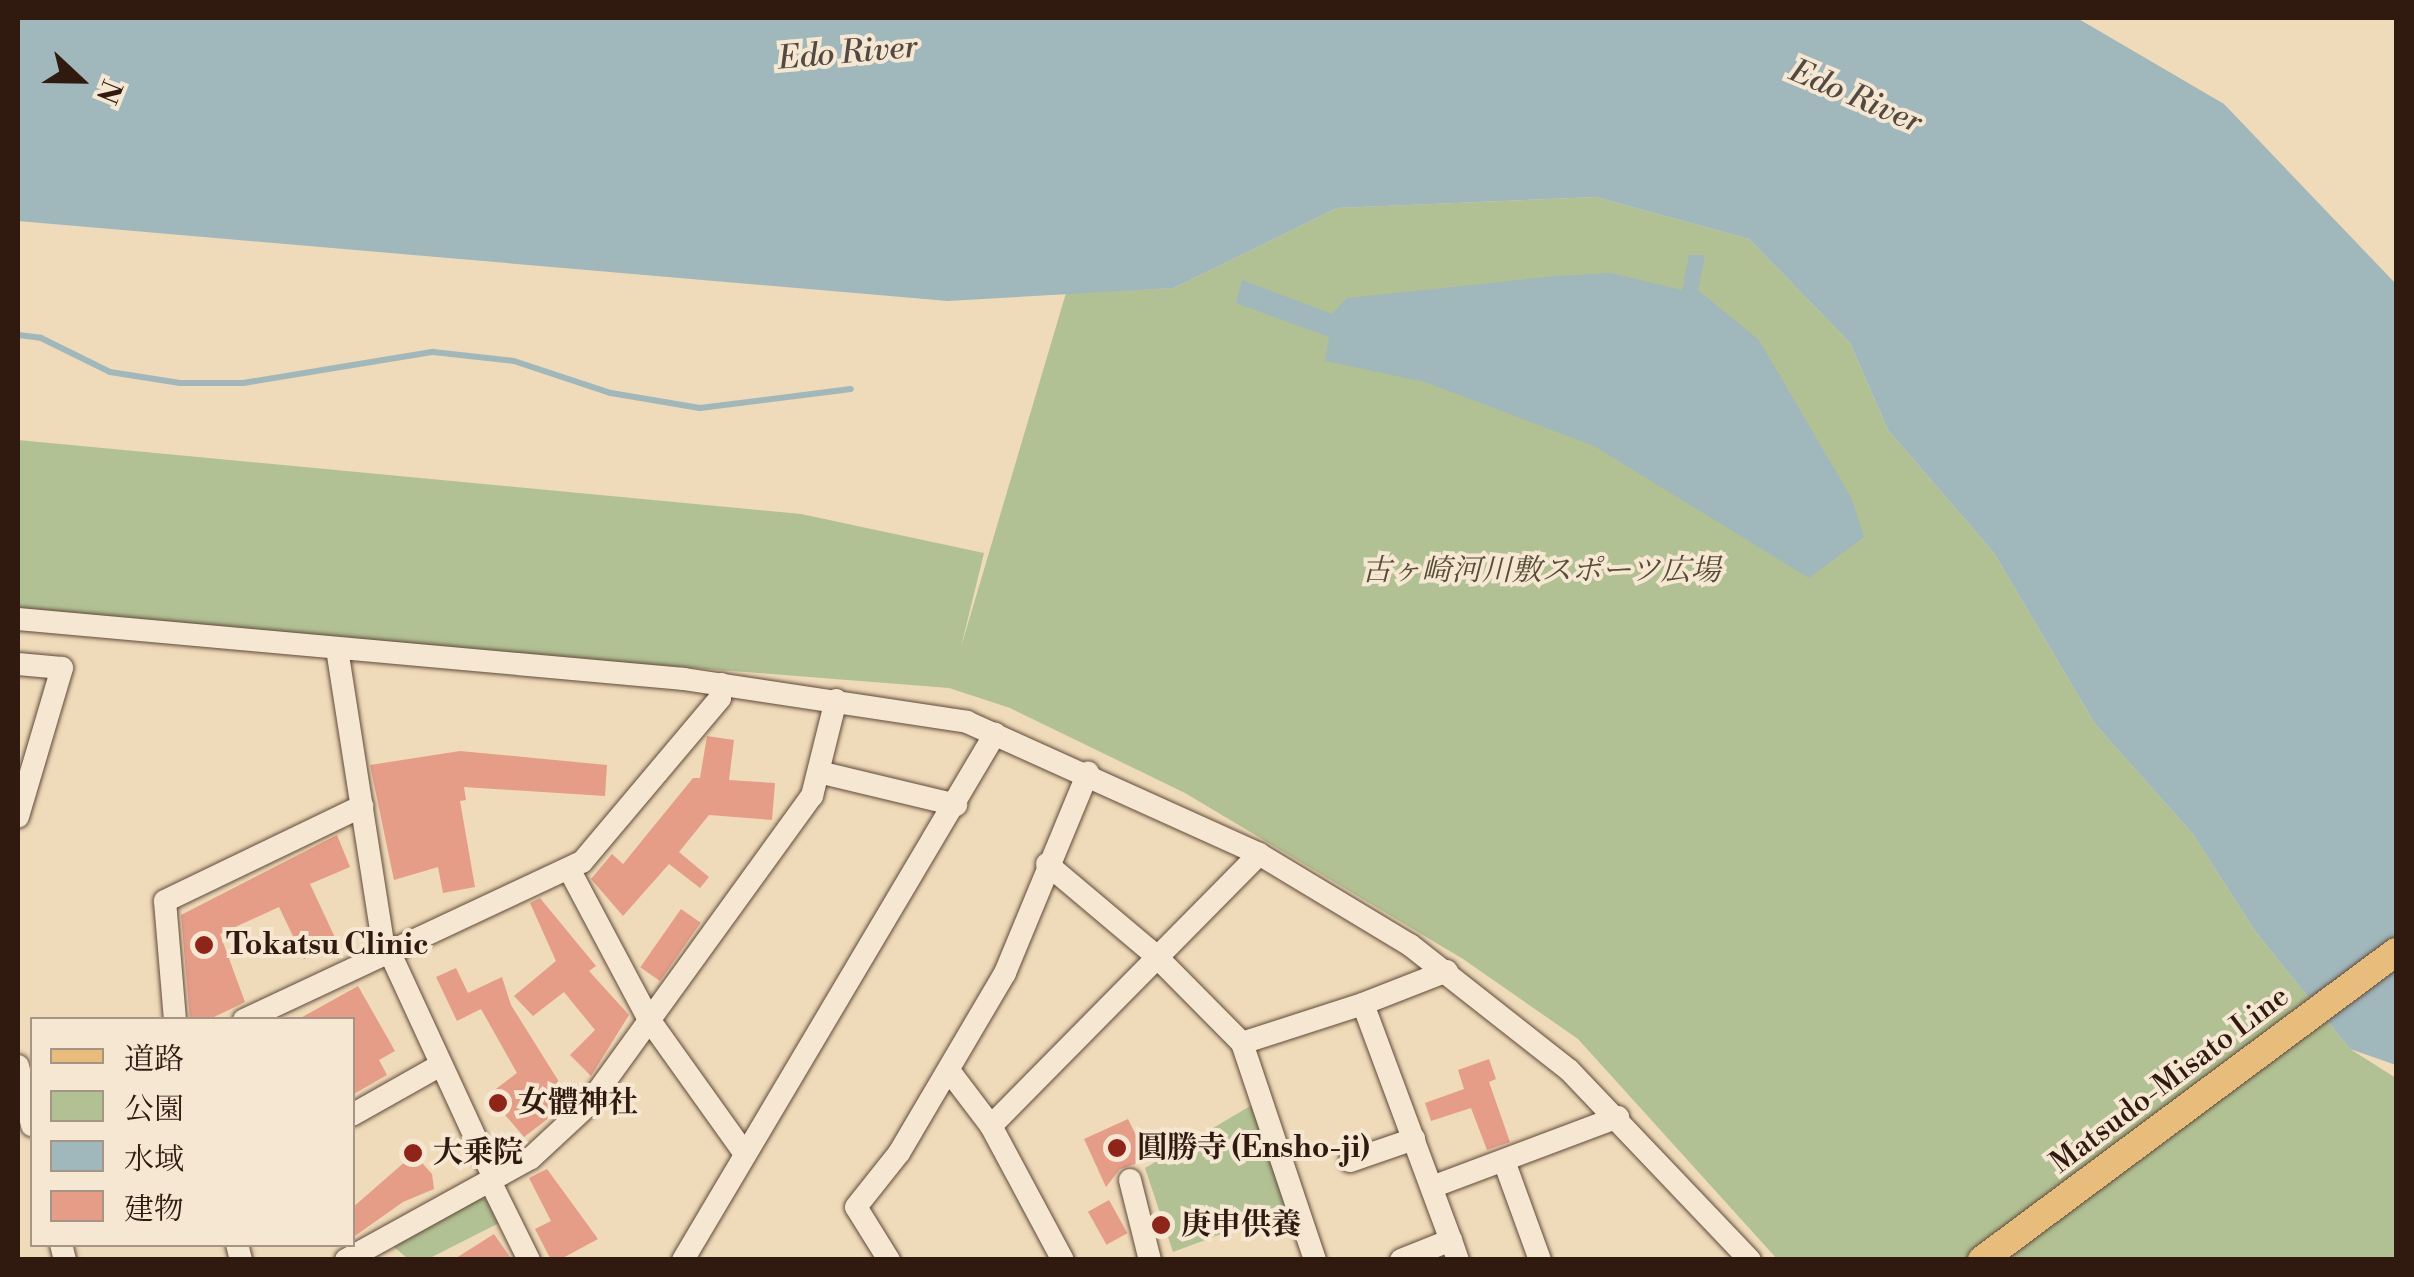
<!DOCTYPE html>
<html>
<head>
<meta charset="utf-8">
<style>
	body { margin:0 }
	#map { position:relative; width:2414px; height:1277px; overflow:hidden; background:#efdab9; font-family:"Libre Bodoni","Noto Serif JP",serif }
	div>[style] { position:absolute }
	[style*='--x'] { left:calc(var(--x)*1px); top:calc(var(--y)*1px); width:calc(var(--w)*1px); rotate:calc(var(--a)*1deg) }
	.green>* { inset:0; background:#b2c194 }
	.water>* { inset:0; background:#a0b7bb }
	.stream>* { height:6px; margin:-3px; padding:0 3px; transform-origin:3px; border-radius:3px; background:#a0b7bb }
	.building>* { inset:0; background:#e59d88; transform-origin:0 0 }
	.roads { filter:drop-shadow(0 0 2px #604a3a) drop-shadow(0 0 2px #604a3a) }
	.minor>* { height:22px; margin:-11px; padding:0 11px; transform-origin:11px; border-radius:11px; background:#f5e7d2 }
	.major>* { height:28px; margin:-14px; padding:0 14px; transform-origin:14px; border-radius:14px; background:#e8bd7c }
	.dots>* { width:28px; height:28px; translate:-50% -50%; box-sizing:border-box; border:5px solid #f5e7d2; border-radius:50% }
	span { translate:-50% -50%; white-space:nowrap; text-align:center; line-height:1.15; -webkit-text-stroke:8px #f5e7d2; paint-order:stroke }
	.park-label { font-size:30px; color:#574c37; font-style:italic }
	.poi-label { font-size:30px; color:#301a0f; font-weight:700 }
	.left { translate:0 -50%; text-align:left }
	.street-label { font-size:30px; color:#301a0f }
	.water-label { font-size:32px; color:#524943; font-style:italic }
	.frame { position:absolute; inset:0; border:20px solid #301a0f; pointer-events:none }
	.legend { position:absolute; left:30px; top:1017px; width:325px; height:230px; box-sizing:border-box; background:#f5e7d2; border:2px solid #a69584; margin:0; padding:12px 18px; list-style:none; font-size:30px; color:#301a0f }
	.legend li { display:flex; align-items:center; gap:20px; height:50px }
	.legend b { width:50px; border:2px solid #a69584 }
	.north { position:absolute; left:30px; top:30px; width:100px; height:100px; -webkit-text-stroke:8px #f5e7d2; paint-order:stroke; rotate:112deg; font-size:28px; font-weight:700; line-height:40px; text-align:center; color:#301a0f }
	.north::after { content:''; display:block; margin:auto; width:35px; height:45px; background:#301a0f; clip-path:polygon(50% 0,100% 100%,50% 72%,0 100%) }
</style>
</head>
<body>
<div id="map">
	<div class="green">
		<i style="clip-path:polygon(1596px 197px,1749px 239px,1850px 343px,1888px 430px,1994px 553px,2095px 724px,2193px 834px,2255px 931px,2350px 1049px,2396px 1078px,2396px 1259px,1777px 1259px,1578px 1039px,1463px 959px,1185px 793px,1010px 708px,949px 688px,18px 615px,18px 440px,801px 514px,984px 553px,961px 647px,1066px 293px,1174px 288px,1337px 208px)"></i>
		<i style="clip-path:polygon(1252px 1105px,1286px 1210px,1173px 1252px,1145px 1168px)"></i>
		<i style="clip-path:polygon(476px 1195px,494px 1204px,503px 1221px,428px 1259px,408px 1259px,393px 1246px)"></i>
	</div>
	<div class="water">
		<i style="clip-path:polygon(18px 18px,2077px 18px,2224px 104px,2396px 284px,2396px 1065px,2350px 1049px,2255px 931px,2193px 834px,2095px 724px,1994px 553px,1888px 430px,1850px 343px,1749px 239px,1596px 197px,1337px 208px,1174px 288px,948px 301px,18px 221px)"></i>
		<i style="clip-path:polygon(1689px 255px,1705px 255px,1698px 290px,1759px 340px,1852px 499px,1864px 537px,1809px 578px,1594px 446px,1425px 382px,1325px 361px,1329px 337px,1236px 303px,1242px 280px,1332px 314px,1347px 298px,1556px 276px,1611px 273px,1682px 290px)"></i>
	</div>
	<div class="stream">
		<i style="--x:18;--y:335;--w:23;--a:7"></i>
		<i style="--x:41;--y:338;--w:77;--a:26.2"></i>
		<i style="--x:110;--y:372;--w:71;--a:8.9"></i>
		<i style="--x:180;--y:383;--w:63;--a:0"></i>
		<i style="--x:243;--y:383;--w:193;--a:-9.3"></i>
		<i style="--x:433;--y:352;--w:81;--a:6.3"></i>
		<i style="--x:514;--y:361;--w:102;--a:18.3"></i>
		<i style="--x:611;--y:393;--w:90;--a:9.6"></i>
		<i style="--x:700;--y:408;--w:152;--a:-7.2"></i>
	</div>
	<div class="building">
		<i style="clip-path:polygon(707px 736px,734px 740px,729px 780px,775px 783px,772px 820px,709px 815px,679px 852px,709px 877px,700px 888px,669px 864px,623px 916px,591px 879px,612px 854px,623px 864px,693px 778px,700px 778px)"></i>
		<i style="clip-path:polygon(460px 751px,607px 765px,605px 796px,464px 787px,466px 800px,460px 801px,475px 887px,443px 893px,438px 867px,394px 880px,370px 765px)"></i>
		<i style="clip-path:polygon(337px 835px,350px 867px,310px 884px,338px 944px,304px 959px,279px 907px,220px 934px,245px 1002px,208px 1020px,190px 1020px,181px 915px)"></i>
		<i style="clip-path:polygon(540px 898px,596px 966px,589px 971px,629px 1015px,591px 1076px,570px 1055px,595px 1030px,564px 992px,533px 1016px,514px 996px,556px 961px,530px 903px)"></i>
		<i style="left:681px;top:909px;width:24px;height:71px;rotate:35deg"></i>
		<i style="clip-path:polygon(456px 968px,468px 993px,502px 977px,511px 1005px,571px 1101px,524px 1137px,488px 1095px,517px 1073px,481px 1009px,457px 1021px,436px 977px)"></i>
		<i style="clip-path:polygon(358px 986px,395px 1051px,379px 1060px,387px 1075px,352px 1095px,352px 1020px,297px 1020px)"></i>
		<i style="clip-path:polygon(1489px 1059px,1496px 1079px,1489px 1082px,1510px 1142px,1487px 1150px,1471px 1108px,1431px 1121px,1425px 1103px,1464px 1089px,1458px 1070px)"></i>
		<i style="clip-path:polygon(1128px 1119px,1148px 1160px,1120px 1169px,1106px 1187px,1084px 1139px)"></i>
		<i style="clip-path:polygon(414px 1154px,432px 1174px,434px 1189px,403px 1202px,352px 1238px,352px 1208px)"></i>
		<i style="clip-path:polygon(547px 1169px,598px 1239px,559px 1260px,551px 1260px,535px 1229px,551px 1221px,529px 1178px)"></i>
		<i style="left:1109px;top:1200px;width:38px;height:24px;rotate:61deg"></i>
		<i style="clip-path:polygon(494px 1234px,512px 1260px,453px 1260px)"></i>
	</div>
	<div class="roads">
		<div class="minor">
			<i style="--x:18;--y:619;--w:669;--a:5.15"></i>
			<i style="--x:684;--y:679;--w:286;--a:8.6"></i>
			<i style="--x:967;--y:722;--w:320;--a:24.3"></i>
			<i style="--x:1259;--y:854;--w:176;--a:31.1"></i>
			<i style="--x:1410;--y:945;--w:202;--a:38.2"></i>
			<i style="--x:1569;--y:1070;--w:262;--a:46.4"></i>
			<i style="--x:337;--y:649;--w:310;--a:81.1"></i>
			<i style="--x:18;--y:664;--w:44;--a:5.2"></i>
			<i style="--x:62;--y:668;--w:155;--a:106.5"></i>
			<i style="--x:823;--y:773;--w:137;--a:13.5"></i>
			<i style="--x:1047;--y:864;--w:141;--a:40.1"></i>
			<i style="--x:1155;--y:955;--w:124;--a:45.3"></i>
			<i style="--x:1242;--y:1043;--w:229;--a:71.4"></i>
			<i style="--x:570;--y:871;--w:166;--a:62"></i>
			<i style="--x:648;--y:1018;--w:167;--a:54.5"></i>
			<i style="--x:390;--y:953;--w:248;--a:65.2"></i>
			<i style="--x:1447;--y:971;--w:90;--a:158.6"></i>
			<i style="--x:1363;--y:1004;--w:252;--a:69.6"></i>
			<i style="--x:175;--y:1020;--w:119;--a:-94.8"></i>
			<i style="--x:165;--y:901;--w:219;--a:-25.7"></i>
			<i style="--x:244;--y:1020;--w:373;--a:-25.1"></i>
			<i style="--x:582;--y:862;--w:214;--a:-49.9"></i>
			<i style="--x:720;--y:698;--w:14;--a:-86"></i>
			<i style="--x:1242;--y:1043;--w:127;--a:-17.9"></i>
			<i style="--x:18;--y:1066;--w:61;--a:76.7"></i>
			<i style="--x:950;--y:1072;--w:68;--a:52.8"></i>
			<i style="--x:991;--y:1126;--w:152;--a:61.8"></i>
			<i style="--x:352;--y:1115;--w:100;--a:-29.4"></i>
			<i style="--x:991;--y:1126;--w:382;--a:-45.4"></i>
			<i style="--x:1350;--y:1161;--w:68;--a:-19"></i>
			<i style="--x:1504;--y:1161;--w:105;--a:70"></i>
			<i style="--x:1130;--y:1180;--w:82;--a:76"></i>
			<i style="--x:490;--y:1181;--w:88;--a:63.7"></i>
			<i style="--x:1432;--y:1187;--w:199;--a:-20.6"></i>
			<i style="--x:61;--y:1244;--w:16;--a:76"></i>
			<i style="--x:237;--y:1244;--w:16;--a:76"></i>
			<i style="--x:346;--y:1260;--w:211;--a:-28.9"></i>
			<i style="--x:531;--y:1158;--w:78;--a:-42.9"></i>
			<i style="--x:588;--y:1105;--w:382;--a:-54.1"></i>
			<i style="--x:812;--y:796;--w:99;--a:-76"></i>
			<i style="--x:683;--y:1260;--w:612;--a:-59.33"></i>
			<i style="--x:889;--y:1260;--w:62;--a:-121.9"></i>
			<i style="--x:856;--y:1207;--w:69;--a:-51.5"></i>
			<i style="--x:899;--y:1153;--w:209;--a:-59.5"></i>
			<i style="--x:1005;--y:973;--w:217;--a:-67.5"></i>
			<i style="--x:1401;--y:1260;--w:54;--a:-21.8"></i>
			<i style="--x:1451;--y:1240;--w:21;--a:71"></i>
		</div>
		<div class="major">
			<i style="--x:1982;--y:1260;--w:516;--a:-36.65"></i>
		</div>
	</div>
	<div class="dots">
		<i style="left:204px;top:945px;background:#8f2418"></i>
		<i style="left:498px;top:1103px;background:#8f2418"></i>
		<i style="left:1117px;top:1148px;background:#8f2418"></i>
		<i style="left:413px;top:1153px;background:#8f2418"></i>
		<i style="left:1161px;top:1225px;background:#8f2418"></i>
	</div>
	<div class="park-label">
		<span style="left:1541px;top:571px">古ヶ崎河川敷スポーツ広場</span>
	</div>
	<div class="poi-label">
		<span class="left" style="left:226px;top:945px">Tokatsu Clinic</span>
		<span class="left" style="left:518px;top:1103px">女體神社</span>
		<span class="left" style="left:1137px;top:1148px">圓勝寺 (Ensho-ji)</span>
		<span class="left" style="left:433px;top:1153px">大乗院</span>
		<span class="left" style="left:1181px;top:1225px">庚申供養</span>
	</div>
	<div class="street-label">
		<span style="left:2170px;top:1080px;rotate:-37deg">Matsudo-Misato Line</span>
	</div>
	<div class="water-label">
		<span style="left:848px;top:53px;rotate:-5deg">Edo River</span>
		<span style="left:1856px;top:97px;rotate:23deg">Edo River</span>
	</div>
	<div class="frame"></div>
	<ul class="legend">
	<li><b style="height:12px;background:#e8bd7c"></b>道路</li>
	<li><b style="height:28px;background:#b2c194"></b>公園</li>
	<li><b style="height:28px;background:#a0b7bb"></b>水域</li>
	<li><b style="height:28px;background:#e59d88"></b>建物</li>
	</ul>
	<div class="north">N</div>
</div>
</body>
</html>
